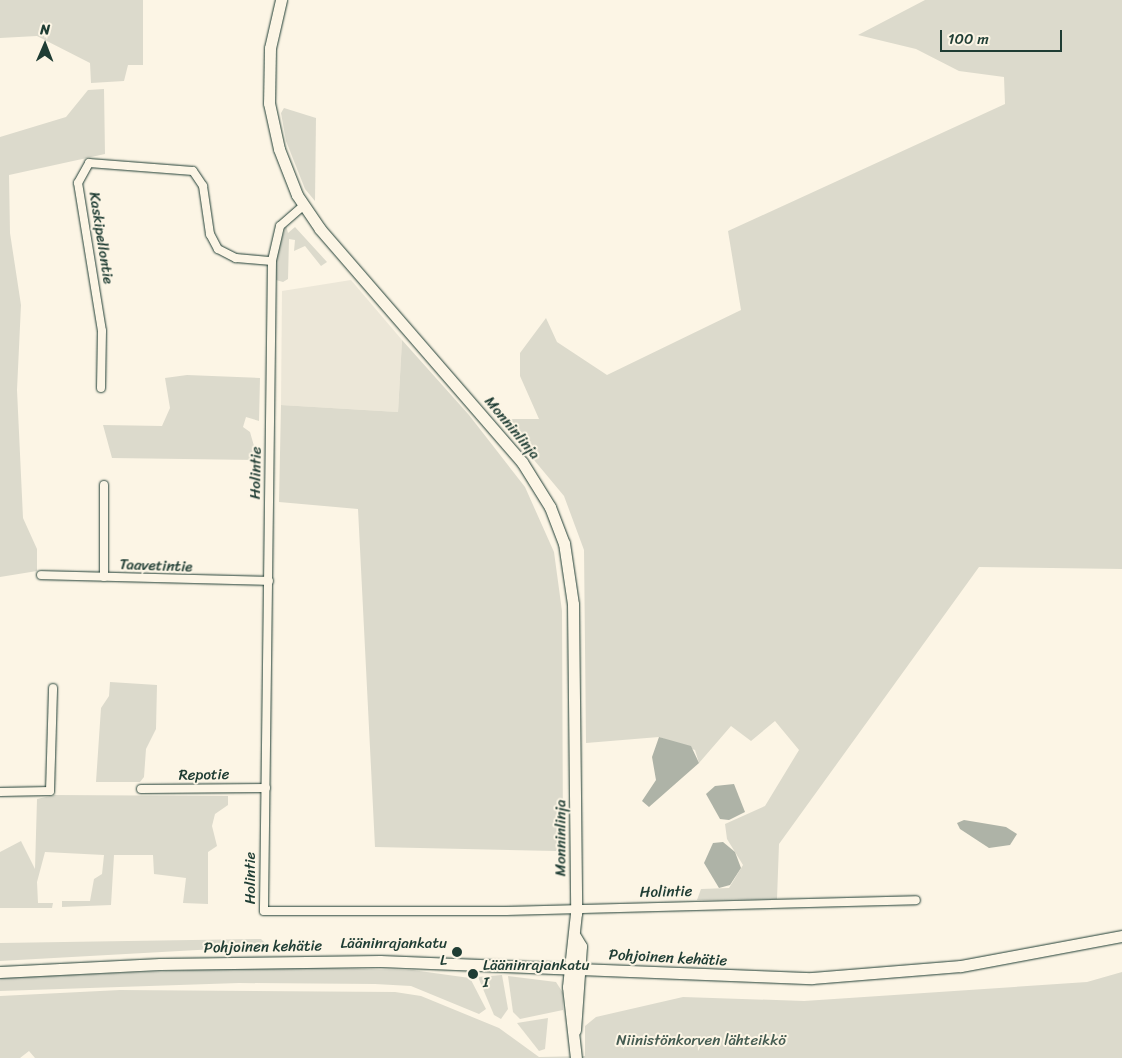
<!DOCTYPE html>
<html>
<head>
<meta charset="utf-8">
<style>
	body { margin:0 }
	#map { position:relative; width:1122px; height:1058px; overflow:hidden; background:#fcf5e5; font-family:Sriracha,sans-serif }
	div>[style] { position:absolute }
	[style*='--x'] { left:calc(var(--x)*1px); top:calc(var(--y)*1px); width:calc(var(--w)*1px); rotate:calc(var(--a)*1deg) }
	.built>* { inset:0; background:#ece7d8 }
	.green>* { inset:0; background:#dcdacc }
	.water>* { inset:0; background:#aeb3a7 }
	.roads { filter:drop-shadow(0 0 1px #1f3d34) drop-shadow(0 0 1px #1f3d34) }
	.street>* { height:8px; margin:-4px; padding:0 4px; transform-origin:4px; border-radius:4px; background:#fcf5e5 }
	.secondary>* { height:11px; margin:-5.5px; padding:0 5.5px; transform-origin:5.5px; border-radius:5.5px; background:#fcf5e5 }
	.dots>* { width:14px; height:14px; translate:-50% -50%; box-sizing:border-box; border:2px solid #fcf5e5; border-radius:50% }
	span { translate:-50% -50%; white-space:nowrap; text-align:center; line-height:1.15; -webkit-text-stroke:4px #fcf5e5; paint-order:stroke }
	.street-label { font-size:15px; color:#1f3d34 }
	.poi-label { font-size:15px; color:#1f3d34 }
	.right { translate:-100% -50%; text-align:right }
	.left { translate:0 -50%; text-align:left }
	.park-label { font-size:15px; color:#455c52 }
	.north { position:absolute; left:20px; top:20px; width:50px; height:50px; -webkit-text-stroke:4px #fcf5e5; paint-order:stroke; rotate:1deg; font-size:14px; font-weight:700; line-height:20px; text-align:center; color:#1f3d34 }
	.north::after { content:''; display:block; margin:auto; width:18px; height:22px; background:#1f3d34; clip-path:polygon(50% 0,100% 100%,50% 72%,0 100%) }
	.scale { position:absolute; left:940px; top:30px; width:122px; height:22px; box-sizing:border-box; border:2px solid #1f3d34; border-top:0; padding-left:6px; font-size:15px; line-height:18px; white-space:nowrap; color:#1f3d34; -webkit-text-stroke:4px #fcf5e5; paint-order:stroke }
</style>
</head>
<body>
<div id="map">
	<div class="built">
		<i style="clip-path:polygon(351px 280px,402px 340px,398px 412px,281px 405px,282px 291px)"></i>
	</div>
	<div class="green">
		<i style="clip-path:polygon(0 0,143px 0,143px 65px,128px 65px,124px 81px,91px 83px,90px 63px,37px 36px,0 38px)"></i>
		<i style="clip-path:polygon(925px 0,1122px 0,1122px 569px,979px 567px,779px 844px,777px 899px,697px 900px,701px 889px,729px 888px,743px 865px,727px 839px,725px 824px,765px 806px,799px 750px,775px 721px,751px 741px,731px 726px,699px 763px,695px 750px,659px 737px,586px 743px,584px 550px,564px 496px,500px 419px,539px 419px,520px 376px,520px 353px,546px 318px,557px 342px,607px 375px,741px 310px,728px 231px,1005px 104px,1004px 77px,959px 71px,916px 49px,858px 35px)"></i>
		<i style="clip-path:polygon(104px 89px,105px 154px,9px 175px,10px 233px,21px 305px,17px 390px,23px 518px,37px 549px,37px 571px,0 577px,0 137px,66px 117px,88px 90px)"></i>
		<i style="clip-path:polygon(284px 108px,316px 118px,315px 201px,305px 189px,286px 141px,281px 113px)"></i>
		<i style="clip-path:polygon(286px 225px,288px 233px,295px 227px,327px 262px,321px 266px,305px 246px,294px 251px,295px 240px,289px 239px,288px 279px,283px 282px,276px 280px,276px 258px)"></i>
		<i style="clip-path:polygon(402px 340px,469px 415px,525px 487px,554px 552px,562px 611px,563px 842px,556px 851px,375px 847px,358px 509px,279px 502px,281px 405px,398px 412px)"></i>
		<i style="clip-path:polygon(187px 375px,260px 378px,259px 421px,246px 417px,243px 427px,250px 432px,258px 460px,112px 458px,103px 425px,162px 426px,170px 408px,165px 378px)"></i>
		<i style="clip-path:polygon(110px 682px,157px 685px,156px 729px,146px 749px,144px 777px,140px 782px,96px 782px,101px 708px,109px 696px)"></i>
		<i style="clip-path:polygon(55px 795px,228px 796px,228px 805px,215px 814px,212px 826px,217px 846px,208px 852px,208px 904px,183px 903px,186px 878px,154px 874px,153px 855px,114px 855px,111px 905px,62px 907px,62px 901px,90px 901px,94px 879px,102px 874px,104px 855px,45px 852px,37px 882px,38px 903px,53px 903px,52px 908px,0 908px,0 852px,21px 841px,35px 869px,37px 799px)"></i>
		<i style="clip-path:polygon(261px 939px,268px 946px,0 961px,0 943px)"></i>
		<i style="clip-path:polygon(263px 967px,412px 970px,470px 978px,486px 1009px,479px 1014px,411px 986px,375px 984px,239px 983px,0 991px,0 978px)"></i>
		<i style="clip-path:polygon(1122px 972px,1122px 1058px,35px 1058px,29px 1051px,20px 1058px,0 1058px,0 996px,120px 990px,395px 992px,421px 996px,499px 1028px,539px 1057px,585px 1056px,585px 1026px,596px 1017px,683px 997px,804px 1001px,1087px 982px)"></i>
		<i style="clip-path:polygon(502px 975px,508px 1009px,501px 1019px,494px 1015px,478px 977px)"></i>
		<i style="clip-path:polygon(508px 976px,556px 982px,563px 993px,563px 1010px,520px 1019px,513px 1012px)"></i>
		<i style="clip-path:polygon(548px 1018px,545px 1049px,539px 1051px,517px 1023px)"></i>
	</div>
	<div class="water">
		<i style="clip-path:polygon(659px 737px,691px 746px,699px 763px,649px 807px,642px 801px,656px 780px,652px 757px)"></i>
		<i style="clip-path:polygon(734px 784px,745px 812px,729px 820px,720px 819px,706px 794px,715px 786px)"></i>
		<i style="clip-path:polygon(964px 820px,1006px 827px,1017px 834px,1010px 845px,989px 848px,960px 829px,957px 823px)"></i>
		<i style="clip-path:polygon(723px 842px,735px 852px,741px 868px,730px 885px,719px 888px,704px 863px,713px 843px)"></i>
	</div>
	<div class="roads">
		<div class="street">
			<i style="--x:303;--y:206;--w:30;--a:139"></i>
			<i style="--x:280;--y:226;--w:36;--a:103"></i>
			<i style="--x:272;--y:261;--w:650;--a:90.71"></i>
			<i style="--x:264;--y:911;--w:242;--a:0"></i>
			<i style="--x:506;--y:911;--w:410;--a:-1.5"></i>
			<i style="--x:101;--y:388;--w:57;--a:-89"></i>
			<i style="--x:102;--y:331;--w:150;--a:-99.2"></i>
			<i style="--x:78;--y:183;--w:23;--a:-61"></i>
			<i style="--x:89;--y:163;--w:104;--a:4.4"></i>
			<i style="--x:193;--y:171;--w:18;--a:56"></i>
			<i style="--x:203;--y:186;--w:49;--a:81.7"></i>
			<i style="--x:210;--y:234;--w:17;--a:62"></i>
			<i style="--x:218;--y:249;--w:20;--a:27"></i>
			<i style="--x:236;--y:258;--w:36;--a:5"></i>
			<i style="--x:104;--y:485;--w:92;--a:90"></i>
			<i style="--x:41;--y:575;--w:228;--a:1.5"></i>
			<i style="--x:141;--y:789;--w:125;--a:-0.5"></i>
			<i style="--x:0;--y:792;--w:50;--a:-1.1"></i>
			<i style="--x:50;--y:791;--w:103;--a:-88.3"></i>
		</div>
		<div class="secondary">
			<i style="--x:281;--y:0;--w:49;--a:102.9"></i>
			<i style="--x:270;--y:48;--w:55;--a:91"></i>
			<i style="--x:269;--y:103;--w:47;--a:77.7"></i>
			<i style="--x:279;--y:149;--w:49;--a:68.6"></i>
			<i style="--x:297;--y:195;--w:41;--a:55.9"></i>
			<i style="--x:320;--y:229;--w:308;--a:49.1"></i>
			<i style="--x:522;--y:462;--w:53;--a:58.1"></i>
			<i style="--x:550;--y:507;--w:39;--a:69"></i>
			<i style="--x:564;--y:543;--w:62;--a:81.6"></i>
			<i style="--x:573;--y:604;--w:309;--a:89.4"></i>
			<i style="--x:576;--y:913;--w:74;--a:96.2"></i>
			<i style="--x:568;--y:987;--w:71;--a:83.6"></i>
			<i style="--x:0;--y:972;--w:160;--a:-2.9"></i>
			<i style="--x:160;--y:964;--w:220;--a:-0.8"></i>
			<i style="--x:380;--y:961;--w:432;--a:2.3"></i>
			<i style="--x:812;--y:978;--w:149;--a:-4.6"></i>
			<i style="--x:961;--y:966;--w:164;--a:-10.6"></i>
			<i style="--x:575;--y:1030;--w:84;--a:-85.9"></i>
			<i style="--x:581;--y:946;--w:12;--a:-121"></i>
		</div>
	</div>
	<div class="dots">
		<i style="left:457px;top:952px;background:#1f3d34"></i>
		<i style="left:473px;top:974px;background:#1f3d34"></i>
	</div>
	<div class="street-label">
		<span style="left:101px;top:238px;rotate:81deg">Kaskipellontie</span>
		<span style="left:512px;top:428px;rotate:50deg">Monninlinja</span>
		<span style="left:256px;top:473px;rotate:-89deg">Holintie</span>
		<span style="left:156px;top:566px;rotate:2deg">Taavetintie</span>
		<span style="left:204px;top:775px;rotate:-1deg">Repotie</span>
		<span style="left:561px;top:838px;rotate:-90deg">Monninlinja</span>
		<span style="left:251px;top:878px;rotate:-90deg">Holintie</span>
		<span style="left:666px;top:892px;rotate:-1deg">Holintie</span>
		<span style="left:263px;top:947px;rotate:-1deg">Pohjoinen kehätie</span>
		<span style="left:668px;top:958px;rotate:3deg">Pohjoinen kehätie</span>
	</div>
	<div class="poi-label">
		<span class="right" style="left:447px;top:952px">Lääninrajankatu<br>L</span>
		<span class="left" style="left:483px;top:974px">Lääninrajankatu<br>I</span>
	</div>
	<div class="park-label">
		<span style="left:701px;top:1041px">Niinistönkorven lähteikkö</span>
	</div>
	<div class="north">N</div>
	<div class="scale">100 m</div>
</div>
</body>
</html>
